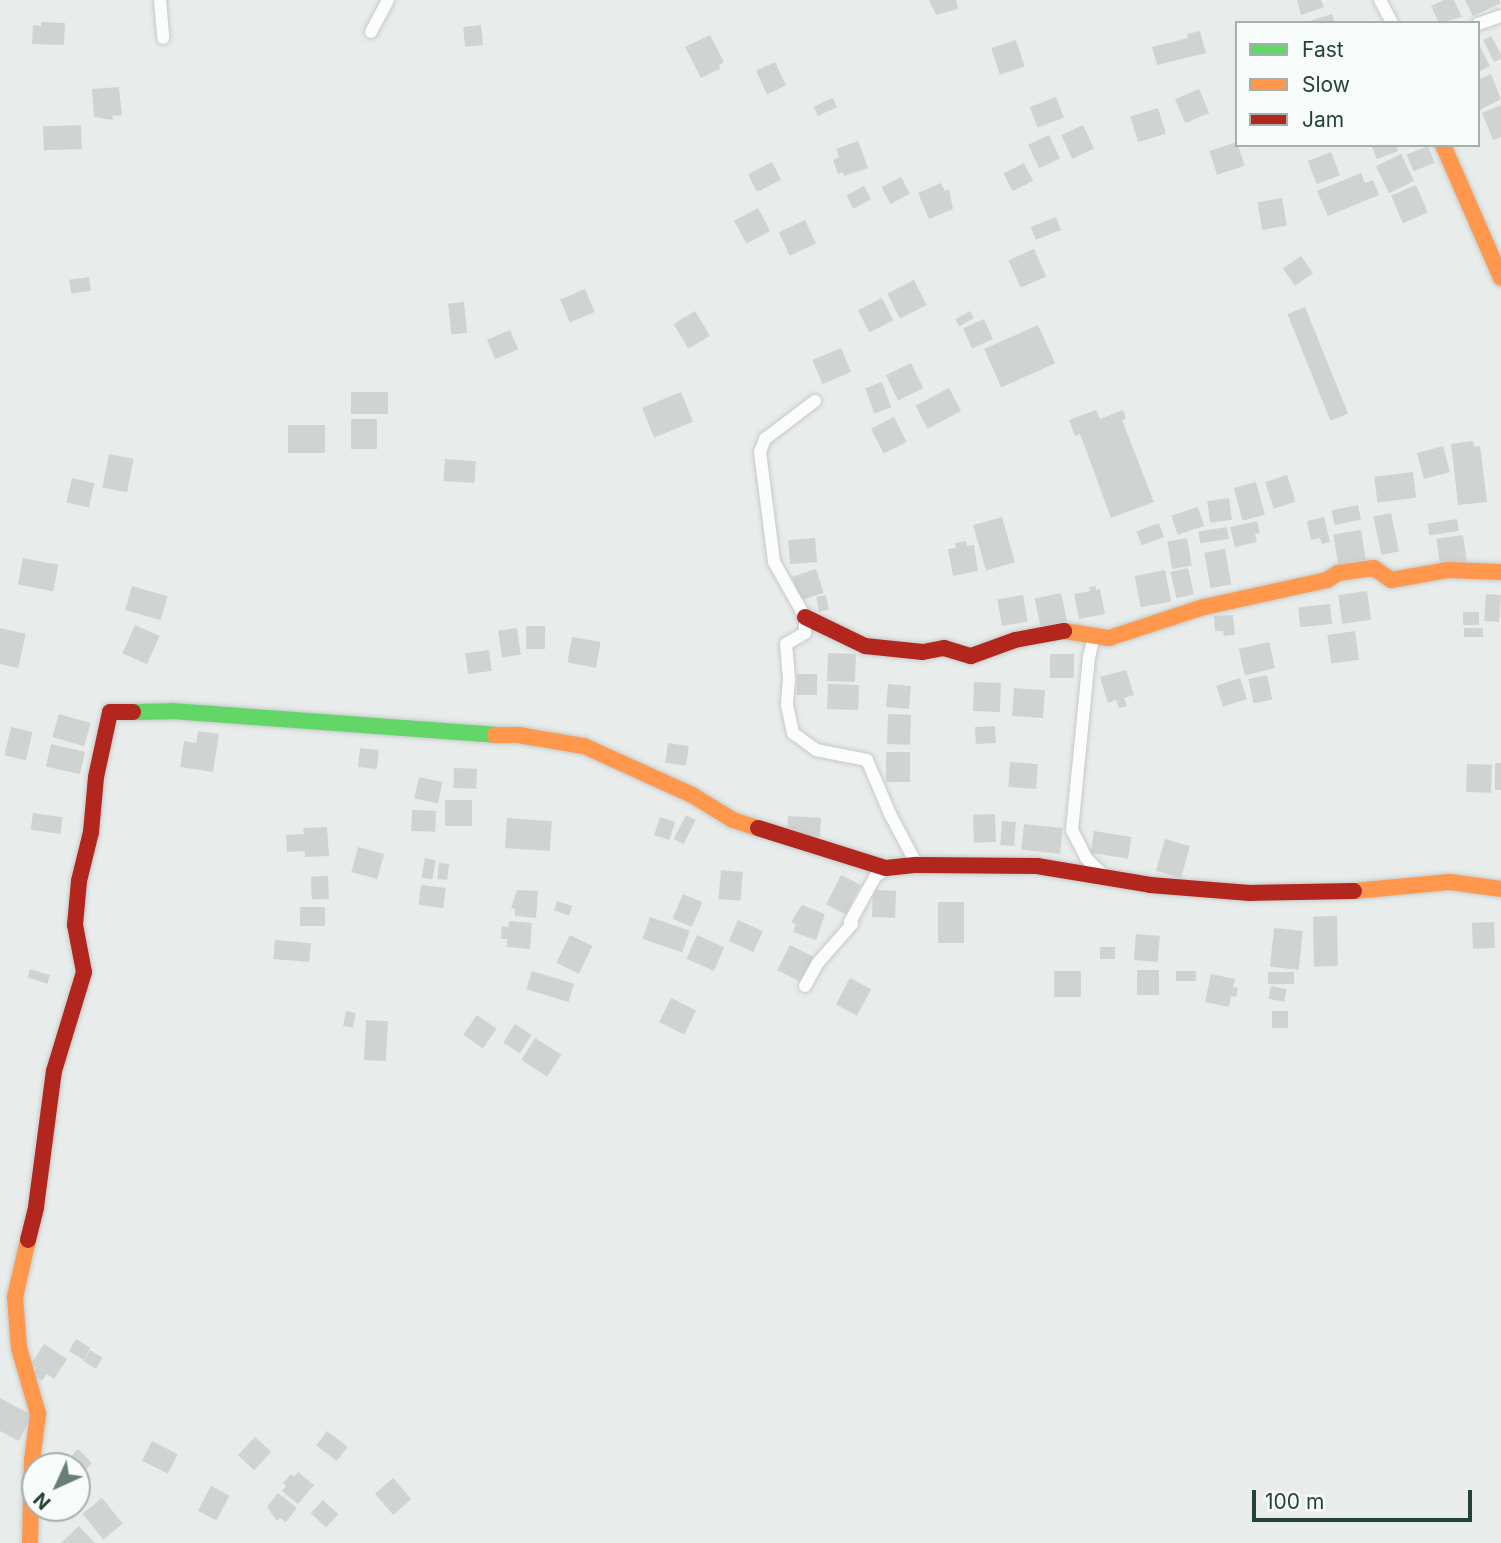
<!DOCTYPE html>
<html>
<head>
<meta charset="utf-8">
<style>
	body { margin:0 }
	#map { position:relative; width:1501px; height:1543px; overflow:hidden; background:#e8edeb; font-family:Inter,sans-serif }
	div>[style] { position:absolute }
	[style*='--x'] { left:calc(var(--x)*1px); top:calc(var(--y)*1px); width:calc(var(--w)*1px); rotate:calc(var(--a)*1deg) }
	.building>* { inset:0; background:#cfd4d2; transform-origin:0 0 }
	.roads { filter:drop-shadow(0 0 2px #c5cac8) drop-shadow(0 0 2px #c5cac8) }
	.street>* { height:12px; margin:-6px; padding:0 6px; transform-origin:6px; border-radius:6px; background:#fcfcfc }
	.fast>* { height:16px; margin:-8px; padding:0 8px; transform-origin:8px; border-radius:8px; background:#63d668 }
	.slow>* { height:16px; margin:-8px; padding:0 8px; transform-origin:8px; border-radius:8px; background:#ff974d }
	.jam>* { height:16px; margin:-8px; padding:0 8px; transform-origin:8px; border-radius:8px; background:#b3261e }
	span { translate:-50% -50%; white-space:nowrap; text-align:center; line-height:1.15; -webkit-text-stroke:6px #f7fbf9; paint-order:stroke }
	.legend { position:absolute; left:1235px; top:21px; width:245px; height:126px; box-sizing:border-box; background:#f7fbf9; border:2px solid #a3b1ad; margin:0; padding:9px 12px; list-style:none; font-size:21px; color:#24423a }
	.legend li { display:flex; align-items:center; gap:14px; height:35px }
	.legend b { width:35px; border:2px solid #a3b1ad }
	.north { position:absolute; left:21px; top:1452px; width:70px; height:70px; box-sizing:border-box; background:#f7fbf9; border:2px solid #a3b1ad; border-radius:50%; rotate:225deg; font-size:19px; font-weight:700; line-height:28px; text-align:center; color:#24423a }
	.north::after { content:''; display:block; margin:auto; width:24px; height:32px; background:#697e78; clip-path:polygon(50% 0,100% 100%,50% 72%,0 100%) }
	.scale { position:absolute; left:1252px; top:1490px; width:220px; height:32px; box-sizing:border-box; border:4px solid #24423a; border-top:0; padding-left:9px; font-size:21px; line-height:24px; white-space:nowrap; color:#24423a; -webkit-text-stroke:5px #f7fbf9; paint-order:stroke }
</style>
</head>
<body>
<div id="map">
	<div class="building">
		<i style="clip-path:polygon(929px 0,956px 0,958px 9px,936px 15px)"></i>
		<i style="clip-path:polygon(1297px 0,1321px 0,1324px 7px,1301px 15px)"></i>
		<i style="clip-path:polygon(1444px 0,1454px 0,1462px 17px,1439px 23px,1431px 6px)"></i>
		<i style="clip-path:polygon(1465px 0,1499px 0,1501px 3px,1473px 16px)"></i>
		<i style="clip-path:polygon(1332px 14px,1335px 23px,1306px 23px,1306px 22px)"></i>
		<i style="clip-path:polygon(41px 22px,65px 23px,64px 45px,32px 44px,33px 25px,41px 26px)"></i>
		<i style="left:481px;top:25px;width:20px;height:18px;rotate:84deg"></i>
		<i style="clip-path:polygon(1200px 31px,1206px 53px,1157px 65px,1152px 47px,1188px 38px,1187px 34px)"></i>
		<i style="clip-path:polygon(710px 35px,724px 62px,719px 65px,720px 69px,701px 78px,685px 47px)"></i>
		<i style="clip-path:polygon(1491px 36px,1501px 54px,1501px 59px,1494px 62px,1483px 40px)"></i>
		<i style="left:1016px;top:40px;width:28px;height:26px;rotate:72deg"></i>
		<i style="clip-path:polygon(1478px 43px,1490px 66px,1478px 72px)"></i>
		<i style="left:775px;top:62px;width:26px;height:21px;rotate:65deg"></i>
		<i style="clip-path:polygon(1491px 74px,1501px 99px,1478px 111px,1478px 80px)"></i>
		<i style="clip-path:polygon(119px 87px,122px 115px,112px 116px,113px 120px,94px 117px,92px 89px)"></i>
		<i style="left:1199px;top:89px;width:26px;height:26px;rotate:67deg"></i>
		<i style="left:1056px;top:97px;width:22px;height:28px;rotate:69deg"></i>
		<i style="left:833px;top:98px;width:10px;height:21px;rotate:66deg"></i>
		<i style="clip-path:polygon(1501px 105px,1501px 137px,1493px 140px,1482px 113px)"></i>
		<i style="left:1158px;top:108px;width:27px;height:29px;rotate:73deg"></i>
		<i style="left:81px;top:125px;width:24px;height:38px;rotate:88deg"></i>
		<i style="left:1083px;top:125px;width:26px;height:24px;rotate:65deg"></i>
		<i style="left:1049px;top:135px;width:26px;height:23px;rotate:65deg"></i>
		<i style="clip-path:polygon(858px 141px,868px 168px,844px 176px,843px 172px,838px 174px,833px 160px,839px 157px,836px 149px)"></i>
		<i style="left:1237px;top:142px;width:25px;height:29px;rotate:72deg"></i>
		<i style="clip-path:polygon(1371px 145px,1396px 145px,1398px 151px,1377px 159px)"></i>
		<i style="left:1428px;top:146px;width:18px;height:23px;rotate:68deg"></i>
		<i style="left:1331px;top:152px;width:25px;height:25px;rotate:69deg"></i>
		<i style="left:1401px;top:154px;width:30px;height:28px;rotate:64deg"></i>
		<i style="left:772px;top:162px;width:20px;height:27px;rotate:63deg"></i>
		<i style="left:1024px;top:163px;width:20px;height:23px;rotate:63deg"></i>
		<i style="clip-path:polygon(1361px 173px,1365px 183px,1373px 180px,1379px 195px,1328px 216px,1317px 191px)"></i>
		<i style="left:901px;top:177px;width:19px;height:22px;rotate:62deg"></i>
		<i style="clip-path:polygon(941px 183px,945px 191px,949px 189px,953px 209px,929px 219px,918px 193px)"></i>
		<i style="left:1416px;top:185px;width:30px;height:27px;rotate:67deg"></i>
		<i style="left:864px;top:186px;width:15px;height:20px;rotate:62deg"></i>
		<i style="left:1282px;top:198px;width:28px;height:25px;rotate:80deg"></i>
		<i style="left:758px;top:208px;width:26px;height:27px;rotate:62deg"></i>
		<i style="left:1056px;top:217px;width:14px;height:27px;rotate:69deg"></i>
		<i style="left:805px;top:220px;width:26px;height:29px;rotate:65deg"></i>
		<i style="left:1034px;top:249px;width:30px;height:28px;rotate:66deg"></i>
		<i style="left:1301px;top:256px;width:21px;height:22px;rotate:55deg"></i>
		<i style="left:89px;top:277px;width:14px;height:20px;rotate:82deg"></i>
		<i style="left:914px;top:280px;width:28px;height:30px;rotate:63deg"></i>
		<i style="left:585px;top:289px;width:25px;height:27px;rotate:67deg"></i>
		<i style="left:882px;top:298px;width:25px;height:27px;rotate:63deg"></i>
		<i style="left:464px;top:302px;width:31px;height:16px;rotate:84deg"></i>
		<i style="left:1305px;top:307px;width:115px;height:19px;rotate:68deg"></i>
		<i style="left:695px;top:311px;width:29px;height:25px;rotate:59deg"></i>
		<i style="left:970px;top:311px;width:8px;height:17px;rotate:60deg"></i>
		<i style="left:984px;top:319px;width:22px;height:23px;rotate:66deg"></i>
		<i style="left:1038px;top:325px;width:42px;height:59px;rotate:66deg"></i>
		<i style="left:510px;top:330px;width:21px;height:25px;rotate:67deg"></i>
		<i style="left:841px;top:348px;width:26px;height:31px;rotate:67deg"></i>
		<i style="left:911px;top:363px;width:28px;height:28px;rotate:64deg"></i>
		<i style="left:882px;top:382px;width:27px;height:18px;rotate:70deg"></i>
		<i style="left:949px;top:388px;width:26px;height:38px;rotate:62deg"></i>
		<i style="left:351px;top:392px;width:37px;height:22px"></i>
		<i style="left:681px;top:392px;width:32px;height:42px;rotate:68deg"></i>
		<i style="clip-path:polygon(1096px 410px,1100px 419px,1123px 410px,1126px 419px,1122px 420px,1154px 502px,1111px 518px,1080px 434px,1075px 436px,1069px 420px)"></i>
		<i style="left:894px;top:417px;width:28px;height:26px;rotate:63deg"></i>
		<i style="left:351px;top:419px;width:26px;height:30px"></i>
		<i style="left:288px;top:425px;width:37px;height:28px"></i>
		<i style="clip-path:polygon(1473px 441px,1474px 447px,1480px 446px,1487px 502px,1458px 505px,1451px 444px)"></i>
		<i style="left:1443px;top:446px;width:27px;height:27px;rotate:75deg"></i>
		<i style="left:109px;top:454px;width:25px;height:34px;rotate:11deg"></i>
		<i style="left:445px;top:459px;width:31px;height:22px;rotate:4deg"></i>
		<i style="left:1413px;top:472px;width:26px;height:39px;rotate:83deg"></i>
		<i style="left:1287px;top:475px;width:28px;height:23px;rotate:72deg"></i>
		<i style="left:72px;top:478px;width:23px;height:25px;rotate:13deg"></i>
		<i style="left:1256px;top:482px;width:34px;height:23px;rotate:75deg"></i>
		<i style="left:1229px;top:498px;width:22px;height:22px;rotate:82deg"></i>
		<i style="left:1358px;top:505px;width:15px;height:27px;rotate:79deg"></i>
		<i style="left:1198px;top:507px;width:20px;height:28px;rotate:72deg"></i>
		<i style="left:1391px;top:513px;width:39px;height:18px;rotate:78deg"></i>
		<i style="left:1002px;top:517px;width:47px;height:30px;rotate:74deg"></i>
		<i style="clip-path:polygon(1324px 517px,1330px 542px,1322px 544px,1320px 538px,1311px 540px,1307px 521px)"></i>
		<i style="left:1457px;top:519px;width:12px;height:30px;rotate:81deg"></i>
		<i style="clip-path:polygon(1257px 521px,1260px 533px,1255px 534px,1257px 542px,1235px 547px,1230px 527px)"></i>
		<i style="left:1159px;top:523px;width:15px;height:24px;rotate:70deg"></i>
		<i style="left:1227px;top:527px;width:12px;height:29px;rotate:81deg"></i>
		<i style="left:1361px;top:530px;width:30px;height:28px;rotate:81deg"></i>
		<i style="left:1463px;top:535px;width:27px;height:27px;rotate:82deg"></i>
		<i style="left:815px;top:538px;width:24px;height:27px;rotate:85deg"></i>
		<i style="left:1187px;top:538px;width:28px;height:20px;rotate:80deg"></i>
		<i style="clip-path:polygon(966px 541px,967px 546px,974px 545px,978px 571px,953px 576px,948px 549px,956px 548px,955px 543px)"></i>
		<i style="left:1225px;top:549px;width:36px;height:21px;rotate:80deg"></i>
		<i style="left:23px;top:558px;width:36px;height:27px;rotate:11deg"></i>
		<i style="left:1188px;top:568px;width:27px;height:18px;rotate:77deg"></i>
		<i style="left:816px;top:569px;width:25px;height:25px;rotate:72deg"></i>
		<i style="left:1165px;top:570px;width:32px;height:31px;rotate:79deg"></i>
		<i style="left:132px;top:586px;width:37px;height:25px;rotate:16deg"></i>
		<i style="clip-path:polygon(1096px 586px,1096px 590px,1100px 589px,1105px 614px,1079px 619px,1074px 594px,1090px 591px,1089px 587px)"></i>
		<i style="left:1367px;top:591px;width:29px;height:29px;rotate:82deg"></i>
		<i style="left:1061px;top:593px;width:29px;height:27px;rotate:78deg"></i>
		<i style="left:1486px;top:594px;width:15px;height:27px;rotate:4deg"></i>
		<i style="left:826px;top:595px;width:15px;height:10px;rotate:79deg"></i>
		<i style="left:1023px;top:595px;width:27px;height:26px;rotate:80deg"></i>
		<i style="left:1330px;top:604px;width:20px;height:32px;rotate:84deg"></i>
		<i style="left:1463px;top:612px;width:16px;height:13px"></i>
		<i style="clip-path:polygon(1233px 615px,1235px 635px,1224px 636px,1223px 631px,1215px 631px,1214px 616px)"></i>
		<i style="left:135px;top:625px;width:27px;height:31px;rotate:24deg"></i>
		<i style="left:526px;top:626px;width:19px;height:23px"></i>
		<i style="clip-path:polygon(0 628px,26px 634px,18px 668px,0 664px)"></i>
		<i style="left:517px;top:628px;width:27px;height:19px;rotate:82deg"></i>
		<i style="left:1483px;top:628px;width:9px;height:19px;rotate:90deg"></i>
		<i style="left:1355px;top:631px;width:29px;height:28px;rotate:82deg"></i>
		<i style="left:572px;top:637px;width:29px;height:26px;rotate:10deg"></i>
		<i style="left:1269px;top:642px;width:27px;height:31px;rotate:77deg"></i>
		<i style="left:489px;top:650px;width:21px;height:24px;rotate:82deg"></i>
		<i style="left:828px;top:653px;width:28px;height:28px;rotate:2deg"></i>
		<i style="left:1074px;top:654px;width:24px;height:24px;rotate:90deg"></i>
		<i style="clip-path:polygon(1126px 670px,1134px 695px,1124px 698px,1127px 706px,1119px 708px,1116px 700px,1108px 703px,1100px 677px)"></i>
		<i style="left:797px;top:674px;width:20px;height:21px"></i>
		<i style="left:1267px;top:675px;width:25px;height:19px;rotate:78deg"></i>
		<i style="left:1240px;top:678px;width:22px;height:25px;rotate:72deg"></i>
		<i style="left:974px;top:682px;width:27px;height:29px;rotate:2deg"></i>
		<i style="left:828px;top:684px;width:31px;height:25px;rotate:2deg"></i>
		<i style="left:888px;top:684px;width:23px;height:23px;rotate:5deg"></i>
		<i style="left:1014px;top:688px;width:31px;height:28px;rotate:4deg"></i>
		<i style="left:59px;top:714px;width:33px;height:24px;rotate:16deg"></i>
		<i style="left:888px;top:714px;width:23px;height:30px;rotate:2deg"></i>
		<i style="left:995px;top:726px;width:17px;height:20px;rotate:87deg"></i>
		<i style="left:11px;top:727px;width:22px;height:29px;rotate:13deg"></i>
		<i style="clip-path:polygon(198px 731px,219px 734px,213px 772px,180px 767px,184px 741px,196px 743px)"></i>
		<i style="left:668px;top:743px;width:21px;height:20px;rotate:8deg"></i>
		<i style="left:51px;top:744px;width:35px;height:23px;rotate:13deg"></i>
		<i style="left:360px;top:748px;width:19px;height:19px;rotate:6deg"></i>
		<i style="left:886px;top:752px;width:24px;height:30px"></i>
		<i style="left:1010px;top:762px;width:28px;height:25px;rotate:4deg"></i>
		<i style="left:1495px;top:763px;width:6px;height:27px"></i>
		<i style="left:1467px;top:764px;width:25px;height:28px;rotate:2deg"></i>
		<i style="left:454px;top:768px;width:23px;height:20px;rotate:2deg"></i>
		<i style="left:419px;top:777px;width:24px;height:22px;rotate:12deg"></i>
		<i style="left:445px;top:800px;width:27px;height:26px"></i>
		<i style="left:412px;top:810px;width:24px;height:21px;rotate:2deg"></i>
		<i style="left:33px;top:813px;width:30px;height:17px;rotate:8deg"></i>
		<i style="left:995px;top:814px;width:28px;height:22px;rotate:88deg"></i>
		<i style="left:686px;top:815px;width:11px;height:27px;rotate:27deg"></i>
		<i style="left:788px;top:816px;width:33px;height:19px;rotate:3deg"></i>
		<i style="left:660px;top:817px;width:16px;height:19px;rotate:18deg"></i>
		<i style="left:507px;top:818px;width:45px;height:30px;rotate:4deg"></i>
		<i style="left:1002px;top:821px;width:14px;height:24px;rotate:4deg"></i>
		<i style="left:1024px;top:824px;width:39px;height:26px;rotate:6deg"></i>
		<i style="clip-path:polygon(327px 827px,329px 856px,305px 857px,305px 851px,287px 852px,286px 835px,304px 834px,303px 828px)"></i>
		<i style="left:1094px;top:831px;width:38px;height:22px;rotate:9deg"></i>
		<i style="left:1165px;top:839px;width:26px;height:33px;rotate:16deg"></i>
		<i style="left:358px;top:847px;width:27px;height:26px;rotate:15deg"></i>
		<i style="left:425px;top:858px;width:11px;height:20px;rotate:10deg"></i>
		<i style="left:439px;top:863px;width:10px;height:16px;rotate:6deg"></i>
		<i style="left:721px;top:870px;width:22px;height:29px;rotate:5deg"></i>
		<i style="left:841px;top:875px;width:22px;height:33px;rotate:27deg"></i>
		<i style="left:328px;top:876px;width:23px;height:17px;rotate:88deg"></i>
		<i style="left:421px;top:885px;width:25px;height:20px;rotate:7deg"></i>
		<i style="clip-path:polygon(517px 890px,538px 891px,536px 918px,515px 916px,515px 909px,511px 908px)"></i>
		<i style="left:873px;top:890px;width:23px;height:27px;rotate:2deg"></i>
		<i style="left:683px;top:894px;width:21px;height:27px;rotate:23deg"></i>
		<i style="left:557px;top:901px;width:16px;height:10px;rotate:18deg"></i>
		<i style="left:938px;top:902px;width:26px;height:41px"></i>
		<i style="clip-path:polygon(802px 905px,825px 914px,816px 940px,793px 932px,796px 924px,791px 922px)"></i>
		<i style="left:300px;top:907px;width:25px;height:19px"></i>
		<i style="left:1337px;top:916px;width:50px;height:24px;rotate:89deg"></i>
		<i style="left:650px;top:917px;width:42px;height:23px;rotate:19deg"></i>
		<i style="left:738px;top:920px;width:27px;height:23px;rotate:24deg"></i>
		<i style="clip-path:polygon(509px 921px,532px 923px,530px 949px,507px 947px,507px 939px,501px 939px,502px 926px,508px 927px)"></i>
		<i style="left:1494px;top:922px;width:26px;height:22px;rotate:88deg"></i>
		<i style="left:1274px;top:928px;width:29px;height:39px;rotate:6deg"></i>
		<i style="left:1136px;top:934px;width:24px;height:26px;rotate:5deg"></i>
		<i style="left:570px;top:935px;width:25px;height:31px;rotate:26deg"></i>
		<i style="left:697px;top:935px;width:30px;height:26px;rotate:24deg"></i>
		<i style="left:275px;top:940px;width:36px;height:19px;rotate:5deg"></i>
		<i style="left:790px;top:945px;width:27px;height:28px;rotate:27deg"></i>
		<i style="left:1100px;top:947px;width:15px;height:12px"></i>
		<i style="left:30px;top:969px;width:21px;height:9px;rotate:17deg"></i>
		<i style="left:1137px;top:970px;width:22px;height:25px"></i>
		<i style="left:532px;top:971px;width:44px;height:19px;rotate:17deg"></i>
		<i style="left:1054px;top:971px;width:27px;height:26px"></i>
		<i style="left:1176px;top:971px;width:20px;height:10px"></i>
		<i style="left:1268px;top:972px;width:26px;height:12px"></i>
		<i style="clip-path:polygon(1211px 974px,1235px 979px,1233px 987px,1238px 988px,1236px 997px,1231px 996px,1229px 1007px,1205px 1002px)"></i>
		<i style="left:850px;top:978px;width:24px;height:30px;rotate:28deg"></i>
		<i style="left:1271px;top:986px;width:16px;height:13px;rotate:11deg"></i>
		<i style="left:671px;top:998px;width:28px;height:27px;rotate:26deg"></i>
		<i style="left:346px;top:1011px;width:10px;height:15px;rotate:11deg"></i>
		<i style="left:1272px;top:1011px;width:16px;height:17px"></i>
		<i style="left:477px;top:1015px;width:24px;height:24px;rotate:35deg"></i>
		<i style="left:366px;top:1020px;width:22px;height:40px;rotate:3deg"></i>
		<i style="left:515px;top:1024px;width:20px;height:22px;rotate:33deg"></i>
		<i style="left:535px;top:1038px;width:31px;height:26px;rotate:32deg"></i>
		<i style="left:76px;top:1339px;width:17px;height:14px;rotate:31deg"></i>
		<i style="clip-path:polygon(44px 1344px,67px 1359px,54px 1379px,47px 1374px,42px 1381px,32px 1375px,37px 1368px,31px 1364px)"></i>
		<i style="left:90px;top:1350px;width:15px;height:13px;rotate:32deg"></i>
		<i style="clip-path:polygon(0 1398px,32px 1415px,19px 1441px,0 1431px)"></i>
		<i style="left:327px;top:1431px;width:26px;height:18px;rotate:37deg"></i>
		<i style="left:255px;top:1437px;width:22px;height:25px;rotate:43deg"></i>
		<i style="left:152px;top:1441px;width:29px;height:22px;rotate:27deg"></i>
		<i style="clip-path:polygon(78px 1449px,92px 1463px,77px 1479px,77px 1466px,61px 1466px)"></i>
		<i style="clip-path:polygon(298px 1472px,314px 1485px,298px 1504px,282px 1491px,286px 1486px,283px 1483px,291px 1474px,294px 1477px)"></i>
		<i style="left:393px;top:1478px;width:28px;height:24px;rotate:49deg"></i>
		<i style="left:211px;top:1486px;width:21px;height:28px;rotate:28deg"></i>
		<i style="clip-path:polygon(278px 1493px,297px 1508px,286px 1522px,280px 1518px,277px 1521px,267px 1507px)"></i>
		<i style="left:102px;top:1498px;width:33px;height:25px;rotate:51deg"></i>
		<i style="left:323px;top:1500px;width:21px;height:18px;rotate:43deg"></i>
		<i style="clip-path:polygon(79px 1526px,95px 1543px,61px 1543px)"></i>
	</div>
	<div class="roads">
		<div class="street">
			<i style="--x:160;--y:0;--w:38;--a:85"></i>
			<i style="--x:1380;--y:0;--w:26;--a:62"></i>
			<i style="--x:1478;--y:24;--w:24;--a:-19"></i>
			<i style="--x:371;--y:32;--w:36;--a:-62"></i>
			<i style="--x:815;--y:401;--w:63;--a:142.8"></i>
			<i style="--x:765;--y:439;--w:14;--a:111"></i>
			<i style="--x:760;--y:452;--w:111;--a:82.7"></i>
			<i style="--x:774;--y:562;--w:63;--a:60.6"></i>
			<i style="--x:805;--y:617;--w:16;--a:90"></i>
			<i style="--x:805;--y:633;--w:22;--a:150"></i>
			<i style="--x:786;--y:644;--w:36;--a:85"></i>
			<i style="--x:789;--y:680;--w:25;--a:95"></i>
			<i style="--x:787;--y:705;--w:29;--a:78"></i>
			<i style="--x:793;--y:733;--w:29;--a:36"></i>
			<i style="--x:816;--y:750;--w:52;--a:11.1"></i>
			<i style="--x:867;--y:760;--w:59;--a:66.9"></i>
			<i style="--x:890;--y:814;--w:58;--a:62.1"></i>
			<i style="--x:1094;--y:636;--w:22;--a:103"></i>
			<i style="--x:1089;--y:657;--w:174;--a:95.6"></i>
			<i style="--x:1072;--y:830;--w:31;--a:63"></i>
			<i style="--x:1086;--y:858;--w:24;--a:45"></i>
			<i style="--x:805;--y:986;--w:25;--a:-61"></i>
			<i style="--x:817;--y:964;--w:53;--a:-48.8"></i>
			<i style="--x:852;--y:924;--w:3;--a:-135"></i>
			<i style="--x:850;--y:922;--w:51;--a:-60.9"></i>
			<i style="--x:875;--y:877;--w:14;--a:-39"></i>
		</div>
		<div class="fast">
			<i style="--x:133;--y:712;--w:39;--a:-1"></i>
			<i style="--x:172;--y:711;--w:324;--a:4.2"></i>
		</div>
		<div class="slow">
			<i style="--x:1443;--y:145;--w:145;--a:66.4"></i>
			<i style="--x:1064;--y:631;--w:46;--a:8.8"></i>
			<i style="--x:1109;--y:638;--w:100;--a:-18.1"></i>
			<i style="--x:1204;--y:607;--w:126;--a:-12.4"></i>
			<i style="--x:1327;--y:580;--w:13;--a:-32"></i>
			<i style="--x:1338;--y:573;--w:36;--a:-8"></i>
			<i style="--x:1374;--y:568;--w:21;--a:35"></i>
			<i style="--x:1391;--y:580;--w:57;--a:-10.1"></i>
			<i style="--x:1447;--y:570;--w:54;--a:2.1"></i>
			<i style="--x:495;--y:735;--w:23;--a:0"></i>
			<i style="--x:518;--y:735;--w:67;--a:9.5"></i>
			<i style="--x:584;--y:746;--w:119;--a:24.4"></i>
			<i style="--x:692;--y:795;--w:48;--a:31.4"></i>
			<i style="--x:733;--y:820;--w:26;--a:18"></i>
			<i style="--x:1354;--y:891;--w:96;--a:-5.4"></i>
			<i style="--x:1450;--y:882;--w:51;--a:7.8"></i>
			<i style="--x:28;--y:1240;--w:58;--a:102.8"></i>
			<i style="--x:15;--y:1297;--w:51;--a:85.5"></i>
			<i style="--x:19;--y:1348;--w:69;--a:73.9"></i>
			<i style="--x:38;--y:1414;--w:47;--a:97.3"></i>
			<i style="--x:32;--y:1461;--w:82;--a:91.4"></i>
		</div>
		<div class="jam">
			<i style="--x:805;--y:617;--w:67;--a:25.8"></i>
			<i style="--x:865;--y:646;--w:58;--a:5.9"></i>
			<i style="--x:923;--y:652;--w:21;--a:-11"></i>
			<i style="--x:944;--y:648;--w:28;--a:17"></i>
			<i style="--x:971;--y:656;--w:47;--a:-20"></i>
			<i style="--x:1015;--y:640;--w:50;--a:-10.4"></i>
			<i style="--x:758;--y:828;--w:134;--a:17.4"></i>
			<i style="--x:886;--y:868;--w:31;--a:-6"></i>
			<i style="--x:917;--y:865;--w:120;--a:0.5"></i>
			<i style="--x:1037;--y:866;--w:115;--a:9.5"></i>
			<i style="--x:1150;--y:885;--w:100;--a:4.6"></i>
			<i style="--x:1250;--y:893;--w:104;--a:-1.1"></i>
			<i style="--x:28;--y:1240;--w:34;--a:-76"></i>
			<i style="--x:36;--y:1207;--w:137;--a:-82.5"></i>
			<i style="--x:54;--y:1071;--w:103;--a:-73.1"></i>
			<i style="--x:84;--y:972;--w:48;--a:-100.8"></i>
			<i style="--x:75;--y:925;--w:44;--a:-84.8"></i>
			<i style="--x:79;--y:881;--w:50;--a:-76.2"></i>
			<i style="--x:91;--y:832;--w:55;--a:-84.8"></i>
			<i style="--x:96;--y:777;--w:66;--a:-77.8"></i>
			<i style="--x:110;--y:712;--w:23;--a:0"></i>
		</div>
	</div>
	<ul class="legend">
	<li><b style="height:9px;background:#63d668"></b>Fast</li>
	<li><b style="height:9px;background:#ff974d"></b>Slow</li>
	<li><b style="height:9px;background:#b3261e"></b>Jam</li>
	</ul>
	<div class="north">N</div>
	<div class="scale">100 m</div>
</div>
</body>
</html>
